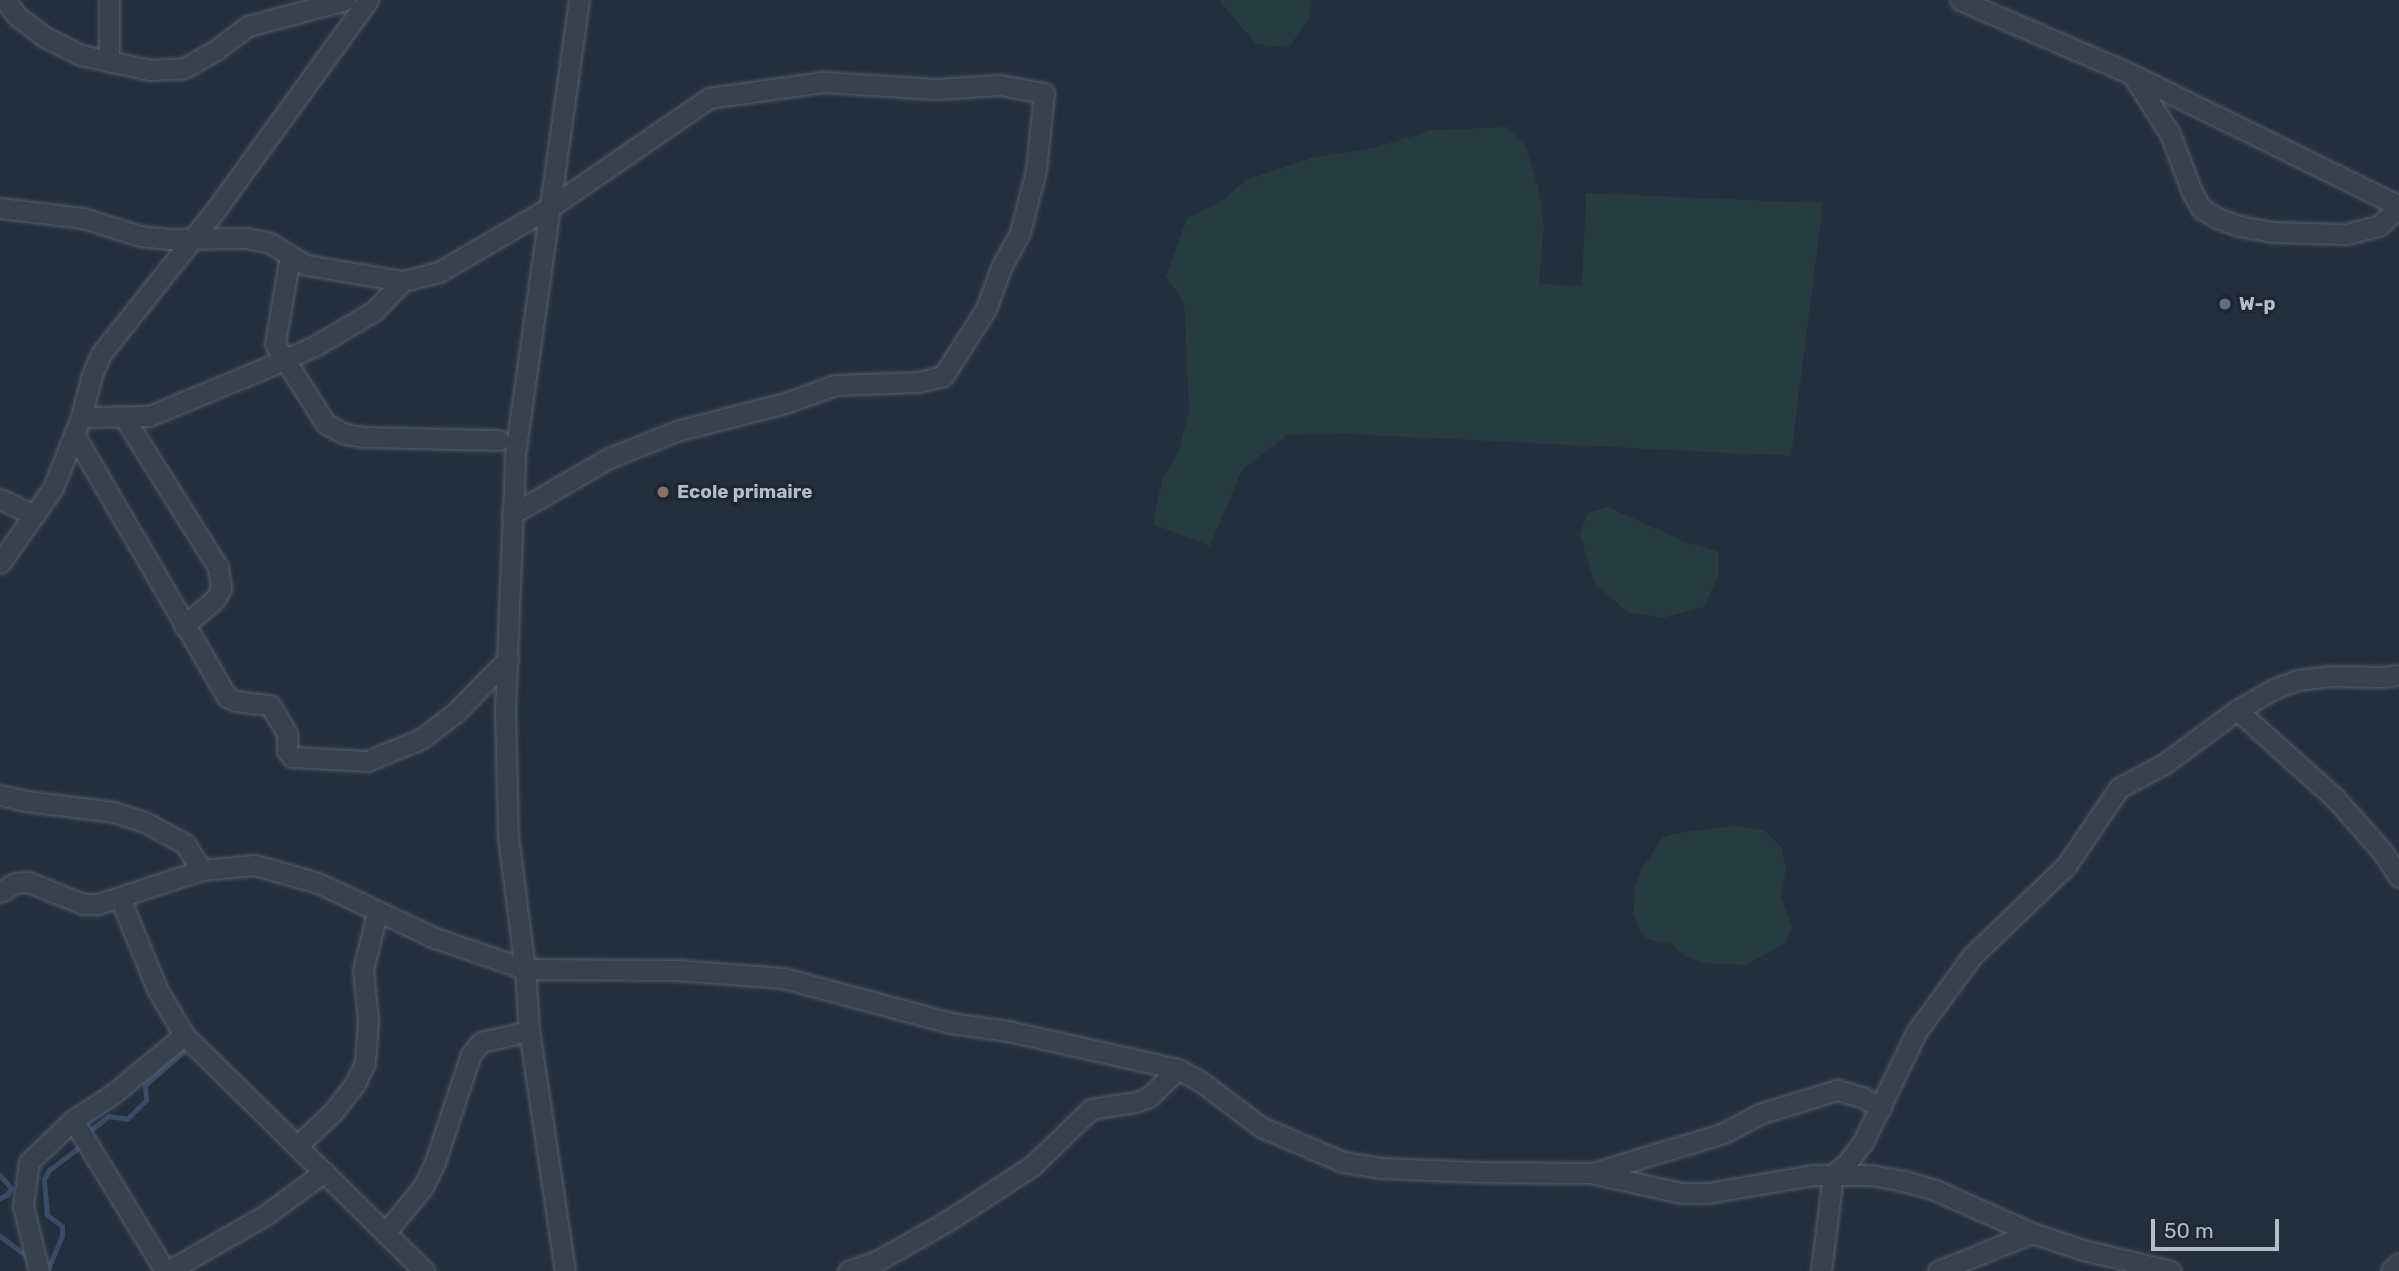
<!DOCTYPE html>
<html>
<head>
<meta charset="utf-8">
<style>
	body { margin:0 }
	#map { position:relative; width:2399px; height:1271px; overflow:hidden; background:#242f3e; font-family:Rubik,sans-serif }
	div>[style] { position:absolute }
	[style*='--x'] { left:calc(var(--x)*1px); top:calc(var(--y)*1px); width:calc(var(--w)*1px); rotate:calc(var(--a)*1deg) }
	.green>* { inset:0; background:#263c3f }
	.stream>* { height:5px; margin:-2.5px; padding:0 2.5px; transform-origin:2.5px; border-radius:2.5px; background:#394c67 }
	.roads { filter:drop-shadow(0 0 2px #565f6c) drop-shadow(0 0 2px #565f6c) }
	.minor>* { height:19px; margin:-9.5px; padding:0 9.5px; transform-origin:9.5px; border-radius:9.5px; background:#38414e }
	.dots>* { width:19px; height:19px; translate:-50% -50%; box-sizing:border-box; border:4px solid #1d2633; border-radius:50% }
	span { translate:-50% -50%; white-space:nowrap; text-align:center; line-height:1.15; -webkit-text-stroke:7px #1d2633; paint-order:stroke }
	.poi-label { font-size:19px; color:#b4bcc9; font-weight:700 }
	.left { translate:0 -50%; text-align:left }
	.scale { position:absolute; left:2151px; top:1219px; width:128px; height:32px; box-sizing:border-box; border:4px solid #b4bcc9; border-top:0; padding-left:9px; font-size:21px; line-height:24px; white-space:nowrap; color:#b4bcc9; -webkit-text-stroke:5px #1d2633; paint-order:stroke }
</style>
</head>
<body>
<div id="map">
	<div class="green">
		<i style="clip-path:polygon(1219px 0,1312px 0,1308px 21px,1288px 48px,1256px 44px)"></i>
		<i style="clip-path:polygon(1508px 127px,1525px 144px,1538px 187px,1544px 225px,1539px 284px,1582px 286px,1586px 193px,1823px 203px,1791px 456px,1348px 434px,1287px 435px,1242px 470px,1210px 546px,1153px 524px,1162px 480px,1179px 450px,1189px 410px,1184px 302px,1166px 277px,1187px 218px,1220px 203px,1246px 180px,1315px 157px,1374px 148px,1432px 130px)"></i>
		<i style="clip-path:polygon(1608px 507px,1683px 541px,1718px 552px,1718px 577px,1704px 607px,1662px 618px,1628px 612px,1595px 585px,1580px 534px,1588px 513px)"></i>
		<i style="clip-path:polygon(1735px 826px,1764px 830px,1782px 848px,1786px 870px,1781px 897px,1792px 926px,1786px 943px,1746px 965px,1702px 963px,1685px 956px,1671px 944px,1651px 940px,1641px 934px,1633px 914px,1635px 888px,1641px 870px,1663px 837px,1678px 833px)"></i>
	</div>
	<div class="stream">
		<i style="--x:87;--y:1133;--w:28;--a:-38"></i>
		<i style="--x:109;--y:1116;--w:18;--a:9"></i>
		<i style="--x:127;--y:1119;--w:27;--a:-45"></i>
		<i style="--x:146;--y:1100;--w:15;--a:-94"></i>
		<i style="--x:145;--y:1085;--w:50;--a:-41"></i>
		<i style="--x:0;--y:1175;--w:17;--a:50"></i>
		<i style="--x:11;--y:1188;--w:7;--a:117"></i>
		<i style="--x:8;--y:1194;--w:9;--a:153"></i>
		<i style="--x:0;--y:1236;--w:35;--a:37"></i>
		<i style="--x:47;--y:1271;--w:38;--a:-67"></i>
		<i style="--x:62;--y:1236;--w:10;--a:-90"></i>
		<i style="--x:62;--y:1226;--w:19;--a:-144"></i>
		<i style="--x:47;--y:1215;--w:36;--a:-95"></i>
		<i style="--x:44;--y:1179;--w:10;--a:-61"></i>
		<i style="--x:49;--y:1170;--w:35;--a:-37"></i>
		<i style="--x:77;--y:1149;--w:9;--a:-58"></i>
	</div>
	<div class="roads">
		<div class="minor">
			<i style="--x:5;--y:0;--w:20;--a:53"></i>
			<i style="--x:17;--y:16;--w:35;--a:37"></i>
			<i style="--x:45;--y:37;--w:40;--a:26.6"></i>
			<i style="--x:81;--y:55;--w:71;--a:12.3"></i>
			<i style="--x:150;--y:70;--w:34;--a:-3"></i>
			<i style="--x:184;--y:68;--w:37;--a:-29"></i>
			<i style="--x:216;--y:50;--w:40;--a:-37"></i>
			<i style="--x:248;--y:26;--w:101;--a:-14.9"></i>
			<i style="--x:109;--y:0;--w:62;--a:90"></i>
			<i style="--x:1960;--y:0;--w:189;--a:23.4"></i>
			<i style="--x:2133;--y:75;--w:297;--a:26.2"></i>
			<i style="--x:2133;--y:76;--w:69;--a:57.5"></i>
			<i style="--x:2170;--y:134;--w:62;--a:69.2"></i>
			<i style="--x:2192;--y:192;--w:20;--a:60"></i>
			<i style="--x:2202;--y:209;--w:17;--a:31"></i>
			<i style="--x:2217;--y:218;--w:23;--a:20"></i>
			<i style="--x:2239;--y:226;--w:34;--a:10"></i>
			<i style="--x:2272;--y:232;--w:74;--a:1.5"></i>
			<i style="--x:2346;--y:234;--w:34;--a:-14"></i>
			<i style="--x:2379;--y:226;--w:28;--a:-44"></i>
			<i style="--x:0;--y:208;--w:84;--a:6.9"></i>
			<i style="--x:83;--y:218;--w:60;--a:17.5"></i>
			<i style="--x:140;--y:236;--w:29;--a:6"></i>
			<i style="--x:169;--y:239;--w:78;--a:-0.7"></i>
			<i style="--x:247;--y:238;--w:24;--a:12"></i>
			<i style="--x:270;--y:243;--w:42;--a:31.4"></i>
			<i style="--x:306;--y:265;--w:98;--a:9.4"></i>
			<i style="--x:403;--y:281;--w:37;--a:-14"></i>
			<i style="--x:439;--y:272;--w:131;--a:-30.3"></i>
			<i style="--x:552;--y:206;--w:191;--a:-34.5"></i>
			<i style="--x:709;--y:98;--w:115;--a:-8"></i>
			<i style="--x:823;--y:82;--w:113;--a:3.5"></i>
			<i style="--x:936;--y:89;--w:64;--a:-3.6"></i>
			<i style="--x:1000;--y:85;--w:45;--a:10.3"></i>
			<i style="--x:1044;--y:93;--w:77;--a:95.9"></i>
			<i style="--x:1036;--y:170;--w:65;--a:104.3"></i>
			<i style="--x:1020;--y:233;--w:37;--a:119"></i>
			<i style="--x:1002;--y:265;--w:47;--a:110"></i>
			<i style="--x:986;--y:309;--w:80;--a:122.7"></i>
			<i style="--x:943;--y:376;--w:25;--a:166"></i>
			<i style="--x:919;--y:382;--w:84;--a:178"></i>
			<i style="--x:835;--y:385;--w:53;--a:160.2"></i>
			<i style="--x:785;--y:403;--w:112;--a:165.5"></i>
			<i style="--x:677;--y:431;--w:73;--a:158.3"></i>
			<i style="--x:609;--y:458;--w:112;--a:150"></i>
			<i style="--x:290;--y:256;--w:89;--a:99.7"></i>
			<i style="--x:275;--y:344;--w:95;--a:57.5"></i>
			<i style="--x:326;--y:424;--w:21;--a:28"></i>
			<i style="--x:345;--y:434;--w:18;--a:9"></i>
			<i style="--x:363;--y:437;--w:136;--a:1.3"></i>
			<i style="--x:81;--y:417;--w:68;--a:-0.8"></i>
			<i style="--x:149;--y:416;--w:116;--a:-22.4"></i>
			<i style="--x:256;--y:372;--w:64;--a:-23.8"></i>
			<i style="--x:315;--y:346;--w:69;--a:-30.7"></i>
			<i style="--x:374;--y:311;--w:42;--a:-46"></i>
			<i style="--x:125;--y:419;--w:175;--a:57.9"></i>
			<i style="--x:218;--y:567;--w:22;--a:82"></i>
			<i style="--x:221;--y:589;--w:12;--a:121"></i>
			<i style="--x:215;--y:599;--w:41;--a:138.9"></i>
			<i style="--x:74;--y:434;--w:304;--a:59.8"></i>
			<i style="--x:227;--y:697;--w:9;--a:27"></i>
			<i style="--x:235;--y:701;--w:35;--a:7"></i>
			<i style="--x:270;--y:705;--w:33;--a:59"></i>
			<i style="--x:287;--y:733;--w:18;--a:90"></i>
			<i style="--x:287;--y:751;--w:8;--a:50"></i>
			<i style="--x:292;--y:757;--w:75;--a:3.1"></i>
			<i style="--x:367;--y:761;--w:58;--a:-22.2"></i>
			<i style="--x:421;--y:739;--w:43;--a:-37.4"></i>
			<i style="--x:455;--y:713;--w:76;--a:-45.5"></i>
			<i style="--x:0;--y:499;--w:38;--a:25"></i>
			<i style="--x:0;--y:563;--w:92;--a:-54.8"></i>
			<i style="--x:53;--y:488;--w:76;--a:-68.5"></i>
			<i style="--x:81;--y:417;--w:43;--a:-75.3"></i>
			<i style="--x:92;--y:375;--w:23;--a:-67"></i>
			<i style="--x:101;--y:354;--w:186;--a:-51.5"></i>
			<i style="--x:217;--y:208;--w:257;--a:-54"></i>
			<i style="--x:2237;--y:710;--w:130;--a:41.9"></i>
			<i style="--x:2334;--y:797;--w:72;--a:48.4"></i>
			<i style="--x:2382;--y:851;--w:31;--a:57"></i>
			<i style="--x:0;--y:795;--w:27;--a:13"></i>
			<i style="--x:26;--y:801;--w:89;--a:7.1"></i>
			<i style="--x:114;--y:812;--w:33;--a:18"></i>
			<i style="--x:145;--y:822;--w:46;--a:28.8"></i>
			<i style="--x:185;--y:844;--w:31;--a:57"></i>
			<i style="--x:0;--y:892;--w:17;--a:-31"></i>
			<i style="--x:15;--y:883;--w:13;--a:-4"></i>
			<i style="--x:28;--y:882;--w:59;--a:21.8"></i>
			<i style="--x:83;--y:904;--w:15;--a:0"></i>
			<i style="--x:98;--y:904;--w:109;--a:-18.1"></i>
			<i style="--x:202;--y:870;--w:53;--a:-5.4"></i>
			<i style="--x:255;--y:865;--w:66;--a:15.9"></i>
			<i style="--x:318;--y:883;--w:129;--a:25.2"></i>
			<i style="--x:435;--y:938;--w:95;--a:19"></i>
			<i style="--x:525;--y:969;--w:152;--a:0.4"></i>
			<i style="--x:677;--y:970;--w:106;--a:4.3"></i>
			<i style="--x:783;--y:978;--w:174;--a:15"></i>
			<i style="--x:951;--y:1023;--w:58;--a:8"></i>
			<i style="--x:1008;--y:1031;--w:174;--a:12.6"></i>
			<i style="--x:1178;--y:1069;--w:25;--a:29"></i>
			<i style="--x:1200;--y:1081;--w:76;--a:37"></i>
			<i style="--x:1261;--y:1127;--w:89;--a:23.1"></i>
			<i style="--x:1343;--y:1162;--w:39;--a:9"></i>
			<i style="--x:1382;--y:1168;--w:97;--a:2.4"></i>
			<i style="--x:1479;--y:1172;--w:111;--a:0.5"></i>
			<i style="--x:1590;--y:1173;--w:94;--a:12.3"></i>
			<i style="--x:1682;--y:1193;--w:26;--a:0"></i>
			<i style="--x:1708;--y:1193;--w:107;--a:-9.7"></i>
			<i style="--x:1813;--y:1175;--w:57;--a:0"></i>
			<i style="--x:1870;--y:1175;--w:35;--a:10"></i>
			<i style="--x:1904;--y:1181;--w:32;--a:16"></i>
			<i style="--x:1935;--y:1190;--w:106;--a:23.9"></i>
			<i style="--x:2032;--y:1233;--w:54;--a:18.4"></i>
			<i style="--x:2083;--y:1250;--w:90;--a:13.4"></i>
			<i style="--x:120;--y:898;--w:100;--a:67.8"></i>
			<i style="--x:158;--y:991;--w:51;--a:59.4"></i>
			<i style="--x:184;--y:1035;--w:337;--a:44.5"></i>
			<i style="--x:73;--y:1120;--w:177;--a:58.6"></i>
			<i style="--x:297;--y:1146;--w:50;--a:-43.4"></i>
			<i style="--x:333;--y:1112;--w:36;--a:-52"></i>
			<i style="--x:355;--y:1084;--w:23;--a:-65"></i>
			<i style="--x:365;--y:1063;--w:43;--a:-86"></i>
			<i style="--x:368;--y:1020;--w:50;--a:-95.7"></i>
			<i style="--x:363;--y:970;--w:59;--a:-76.2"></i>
			<i style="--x:1595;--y:1172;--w:135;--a:-16.8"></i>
			<i style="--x:1724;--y:1133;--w:40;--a:-28"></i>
			<i style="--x:1759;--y:1114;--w:82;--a:-17.1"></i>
			<i style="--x:1837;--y:1090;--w:26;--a:16"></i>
			<i style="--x:1862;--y:1097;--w:22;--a:30"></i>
			<i style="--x:385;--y:1233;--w:60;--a:-50.4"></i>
			<i style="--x:423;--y:1187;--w:28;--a:-64"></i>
			<i style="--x:435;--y:1162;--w:114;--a:-71.6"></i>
			<i style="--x:471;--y:1054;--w:16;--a:-50"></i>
			<i style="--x:481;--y:1042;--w:49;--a:-12.9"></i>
			<i style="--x:39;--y:1271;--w:67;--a:-103.8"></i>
			<i style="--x:23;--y:1206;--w:44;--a:-82.2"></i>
			<i style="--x:29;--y:1162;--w:61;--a:-43.7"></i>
			<i style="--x:73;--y:1120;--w:48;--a:-33"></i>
			<i style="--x:113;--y:1094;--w:92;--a:-39.7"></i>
			<i style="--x:168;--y:1271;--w:114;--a:-29.9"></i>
			<i style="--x:267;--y:1214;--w:71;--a:-36.4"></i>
			<i style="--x:565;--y:1271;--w:243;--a:-98.5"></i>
			<i style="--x:529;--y:1031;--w:62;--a:-93.7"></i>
			<i style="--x:525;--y:969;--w:134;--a:-97.3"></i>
			<i style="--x:508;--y:836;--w:127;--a:-91.4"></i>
			<i style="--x:505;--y:709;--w:254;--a:-87.7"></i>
			<i style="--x:515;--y:455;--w:459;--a:-82"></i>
			<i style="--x:848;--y:1271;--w:31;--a:-19"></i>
			<i style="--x:877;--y:1261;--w:79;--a:-29.5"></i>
			<i style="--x:946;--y:1222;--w:103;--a:-33.1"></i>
			<i style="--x:1032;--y:1166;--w:82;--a:-44"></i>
			<i style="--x:1091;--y:1109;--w:46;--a:-8.8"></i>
			<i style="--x:1136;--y:1102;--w:14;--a:-21"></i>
			<i style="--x:1149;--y:1097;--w:40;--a:-44"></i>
			<i style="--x:1821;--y:1271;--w:98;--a:-82.9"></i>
			<i style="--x:1833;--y:1174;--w:16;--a:-38"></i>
			<i style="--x:1846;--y:1164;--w:28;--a:-52"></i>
			<i style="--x:1863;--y:1142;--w:123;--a:-64.1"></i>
			<i style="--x:1917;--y:1031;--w:93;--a:-53.7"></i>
			<i style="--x:1972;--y:956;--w:130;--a:-43.8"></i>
			<i style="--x:2066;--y:866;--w:94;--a:-55.8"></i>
			<i style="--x:2119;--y:788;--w:51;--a:-28.1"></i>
			<i style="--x:2164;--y:764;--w:91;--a:-36.5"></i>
			<i style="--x:2237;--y:710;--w:43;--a:-29.6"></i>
			<i style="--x:2274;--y:689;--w:26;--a:-21"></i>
			<i style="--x:2298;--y:680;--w:34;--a:-7"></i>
			<i style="--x:2332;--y:676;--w:50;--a:1.1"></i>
			<i style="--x:2382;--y:677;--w:17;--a:-7"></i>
			<i style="--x:1938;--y:1271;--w:101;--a:-22"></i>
			<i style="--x:2391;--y:1271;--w:11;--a:-45"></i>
		</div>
	</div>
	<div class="dots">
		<i style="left:2225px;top:304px;background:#5c6f8a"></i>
		<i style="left:663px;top:492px;background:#8d6e63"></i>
	</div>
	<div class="poi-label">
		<span class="left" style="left:2239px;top:304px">W-p</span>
		<span class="left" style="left:677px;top:492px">Ecole primaire</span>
	</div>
	<div class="scale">50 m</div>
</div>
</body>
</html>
